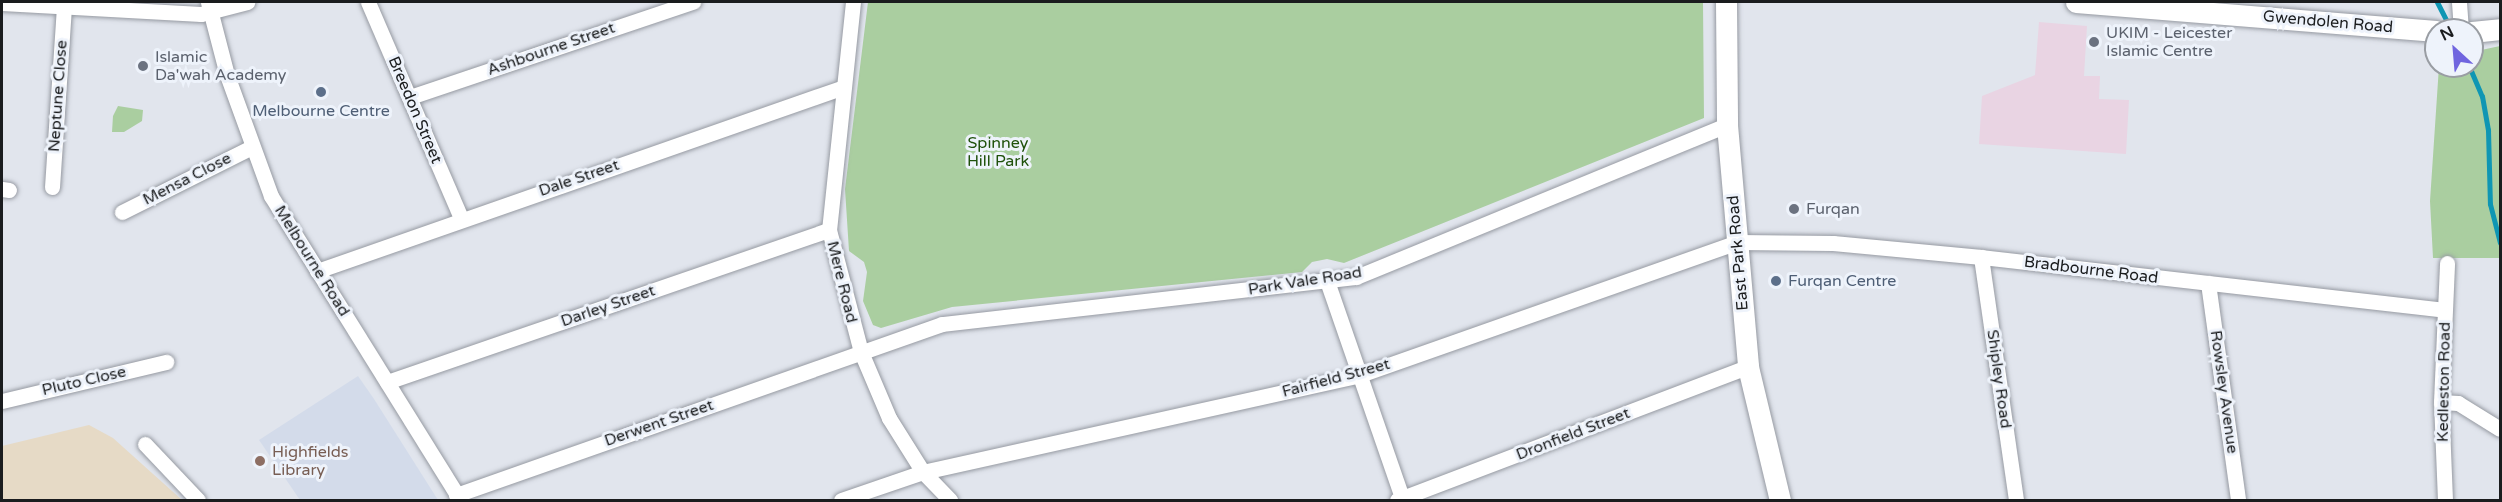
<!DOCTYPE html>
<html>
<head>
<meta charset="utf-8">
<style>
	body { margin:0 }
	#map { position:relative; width:2502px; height:502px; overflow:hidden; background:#e1e5ed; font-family:"Varela Round",sans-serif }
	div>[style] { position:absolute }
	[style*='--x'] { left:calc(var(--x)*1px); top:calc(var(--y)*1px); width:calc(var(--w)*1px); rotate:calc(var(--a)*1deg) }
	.built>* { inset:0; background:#d3dbea }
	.industrial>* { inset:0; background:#e9d4e3 }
	.education>* { inset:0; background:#e6dac6 }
	.green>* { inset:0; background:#aacea0 }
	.stream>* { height:5px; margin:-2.5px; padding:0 2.5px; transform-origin:2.5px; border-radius:2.5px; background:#0f96b3 }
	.roads { filter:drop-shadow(0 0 2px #969aa2) drop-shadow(0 0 2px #969aa2) }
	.street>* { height:15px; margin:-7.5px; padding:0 7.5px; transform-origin:7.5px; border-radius:7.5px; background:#fff }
	.secondary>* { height:21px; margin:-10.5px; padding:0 10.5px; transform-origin:10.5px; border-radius:10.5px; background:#fff }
	.dots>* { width:16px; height:16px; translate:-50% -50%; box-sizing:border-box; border:3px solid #eef3fb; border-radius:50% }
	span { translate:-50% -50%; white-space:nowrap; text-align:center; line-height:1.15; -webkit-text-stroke:6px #eef3fb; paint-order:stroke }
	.street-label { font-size:16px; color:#1a1c1e }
	.worship-label { font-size:16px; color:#5b616d }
	.left { translate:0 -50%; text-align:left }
	.service-label { font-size:16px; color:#4e5e75 }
	.park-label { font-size:16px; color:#1f510b }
	.education-label { font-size:16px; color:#785e54 }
	.frame { position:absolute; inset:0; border:3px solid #1a1c1e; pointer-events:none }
	.north { position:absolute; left:2424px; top:18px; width:60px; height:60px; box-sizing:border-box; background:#eef3fb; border:2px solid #999da3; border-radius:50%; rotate:334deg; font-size:16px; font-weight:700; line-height:24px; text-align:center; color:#1a1c1e }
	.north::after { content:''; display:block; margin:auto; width:21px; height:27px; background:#7065df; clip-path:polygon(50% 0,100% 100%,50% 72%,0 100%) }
</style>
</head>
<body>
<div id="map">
	<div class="built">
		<i style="clip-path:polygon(358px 376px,374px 399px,438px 500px,300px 500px,259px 440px)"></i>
	</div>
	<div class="industrial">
		<i style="clip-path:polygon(2039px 22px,2087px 26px,2084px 76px,2100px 76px,2099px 99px,2129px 100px,2126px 154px,1979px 144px,1982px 96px,2035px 75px)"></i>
	</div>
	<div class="education">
		<i style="clip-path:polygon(89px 425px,113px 438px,182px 500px,2px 500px,2px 446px)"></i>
	</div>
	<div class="green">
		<i style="clip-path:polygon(868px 2px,1703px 2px,1704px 118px,1344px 263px,1327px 259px,1312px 262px,1302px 272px,952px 307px,881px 328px,873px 325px,863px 301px,867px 272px,864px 262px,849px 251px,845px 189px)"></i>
		<i style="clip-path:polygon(2500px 46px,2500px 258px,2433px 258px,2430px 201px,2439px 66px,2472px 66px,2472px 52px)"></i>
		<i style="clip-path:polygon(118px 106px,143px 110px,142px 121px,124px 132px,112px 132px,113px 116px)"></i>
	</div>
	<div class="stream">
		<i style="--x:2437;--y:2;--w:31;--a:63"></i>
		<i style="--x:2469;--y:66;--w:33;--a:67"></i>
		<i style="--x:2482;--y:96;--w:35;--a:80"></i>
		<i style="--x:2488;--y:130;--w:74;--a:88.5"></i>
		<i style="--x:2490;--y:204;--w:40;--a:75.6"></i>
	</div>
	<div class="roads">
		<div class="street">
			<i style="--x:208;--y:2;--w:75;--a:75.4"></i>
			<i style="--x:227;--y:75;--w:129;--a:70"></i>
			<i style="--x:271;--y:196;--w:358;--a:58.1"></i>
			<i style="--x:368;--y:2;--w:235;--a:66.7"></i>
			<i style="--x:853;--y:2;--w:229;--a:96"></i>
			<i style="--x:829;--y:230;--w:126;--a:75.3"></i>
			<i style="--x:861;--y:352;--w:72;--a:67"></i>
			<i style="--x:889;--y:418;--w:64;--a:57.8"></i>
			<i style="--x:923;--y:472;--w:39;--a:46"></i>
			<i style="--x:2459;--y:2;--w:28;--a:86"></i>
			<i style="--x:2;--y:3;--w:199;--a:3.2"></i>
			<i style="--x:201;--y:14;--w:48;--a:-14.6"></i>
			<i style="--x:410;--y:97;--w:299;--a:-18.6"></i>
			<i style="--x:52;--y:187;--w:182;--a:-86.2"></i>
			<i style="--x:2;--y:189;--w:7;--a:8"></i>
			<i style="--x:122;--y:212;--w:145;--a:-26.6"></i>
			<i style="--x:1981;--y:257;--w:246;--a:81.8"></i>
			<i style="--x:317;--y:271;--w:555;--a:-19.25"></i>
			<i style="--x:1327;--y:281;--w:232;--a:70.9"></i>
			<i style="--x:2208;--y:283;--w:219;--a:82.1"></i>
			<i style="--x:387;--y:382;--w:467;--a:-19"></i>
			<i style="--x:2;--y:401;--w:169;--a:-13.4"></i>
			<i style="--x:2441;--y:402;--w:17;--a:3"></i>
			<i style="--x:2458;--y:403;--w:49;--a:31.8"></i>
			<i style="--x:145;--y:444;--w:77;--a:46.6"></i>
			<i style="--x:456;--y:495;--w:515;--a:-19.38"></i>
			<i style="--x:942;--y:324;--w:417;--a:-6.5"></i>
			<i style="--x:1356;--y:277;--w:401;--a:-22.3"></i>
			<i style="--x:841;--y:500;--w:87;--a:-18.9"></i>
			<i style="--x:923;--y:472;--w:448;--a:-12.5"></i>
			<i style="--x:1360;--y:375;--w:400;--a:-19.4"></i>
			<i style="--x:1737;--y:242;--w:96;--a:0.6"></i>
			<i style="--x:1833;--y:243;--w:149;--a:5.4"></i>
			<i style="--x:1981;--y:257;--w:466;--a:6.5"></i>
			<i style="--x:1397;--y:500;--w:375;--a:-20.8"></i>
			<i style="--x:2445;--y:500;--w:98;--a:-92.3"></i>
			<i style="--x:2441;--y:402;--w:139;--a:-87.5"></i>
		</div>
		<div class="secondary">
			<i style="--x:1726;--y:2;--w:123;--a:89.5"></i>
			<i style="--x:1727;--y:125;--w:243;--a:85"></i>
			<i style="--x:1748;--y:367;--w:137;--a:76.5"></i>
			<i style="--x:2076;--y:2;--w:361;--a:4.6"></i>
			<i style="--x:2472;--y:32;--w:28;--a:-6"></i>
		</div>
	</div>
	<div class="dots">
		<i style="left:2094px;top:42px;background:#6b7280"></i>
		<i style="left:143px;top:66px;background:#6b7280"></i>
		<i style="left:321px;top:92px;background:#5c6f8a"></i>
		<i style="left:1794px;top:209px;background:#6b7280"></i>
		<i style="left:1776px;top:281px;background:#5c6f8a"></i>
		<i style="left:260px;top:461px;background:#8d6e63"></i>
	</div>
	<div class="street-label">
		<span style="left:2328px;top:22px;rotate:5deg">Gwendolen Road</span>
		<span style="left:551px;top:49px;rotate:-19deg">Ashbourne Street</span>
		<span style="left:58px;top:96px;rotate:-86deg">Neptune Close</span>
		<span style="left:415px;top:110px;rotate:67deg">Breedon Street</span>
		<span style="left:579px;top:178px;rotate:-19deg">Dale Street</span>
		<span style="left:187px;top:179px;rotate:-27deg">Mensa Close</span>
		<span style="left:1738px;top:253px;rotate:-95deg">East Park Road</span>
		<span style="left:312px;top:261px;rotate:58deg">Melbourne Road</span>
		<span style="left:2091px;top:270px;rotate:7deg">Bradbourne Road</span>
		<span style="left:1305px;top:281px;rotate:-9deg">Park Vale Road</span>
		<span style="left:842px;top:282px;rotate:76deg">Mere Road</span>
		<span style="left:608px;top:306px;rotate:-19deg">Darley Street</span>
		<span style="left:1336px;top:378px;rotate:-15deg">Fairfield Street</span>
		<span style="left:1999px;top:379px;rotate:82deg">Shipley Road</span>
		<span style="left:84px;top:381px;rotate:-13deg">Pluto Close</span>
		<span style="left:2444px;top:382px;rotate:-89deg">Kedleston Road</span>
		<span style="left:2224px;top:392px;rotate:82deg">Rowsley Avenue</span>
		<span style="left:659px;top:423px;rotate:-19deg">Derwent Street</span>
		<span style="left:1573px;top:434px;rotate:-21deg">Dronfield Street</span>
	</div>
	<div class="worship-label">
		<span class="left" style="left:2106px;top:42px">UKIM - Leicester<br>Islamic Centre</span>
		<span class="left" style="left:155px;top:66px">Islamic<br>Da'wah Academy</span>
		<span class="left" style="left:1806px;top:209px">Furqan</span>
	</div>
	<div class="service-label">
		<span style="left:321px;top:111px">Melbourne Centre</span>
		<span class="left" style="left:1788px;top:281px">Furqan Centre</span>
	</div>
	<div class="park-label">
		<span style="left:998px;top:152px">Spinney<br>Hill Park</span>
	</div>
	<div class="education-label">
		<span class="left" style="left:272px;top:461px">Highfields<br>Library</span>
	</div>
	<div class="frame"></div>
	<div class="north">N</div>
</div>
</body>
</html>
